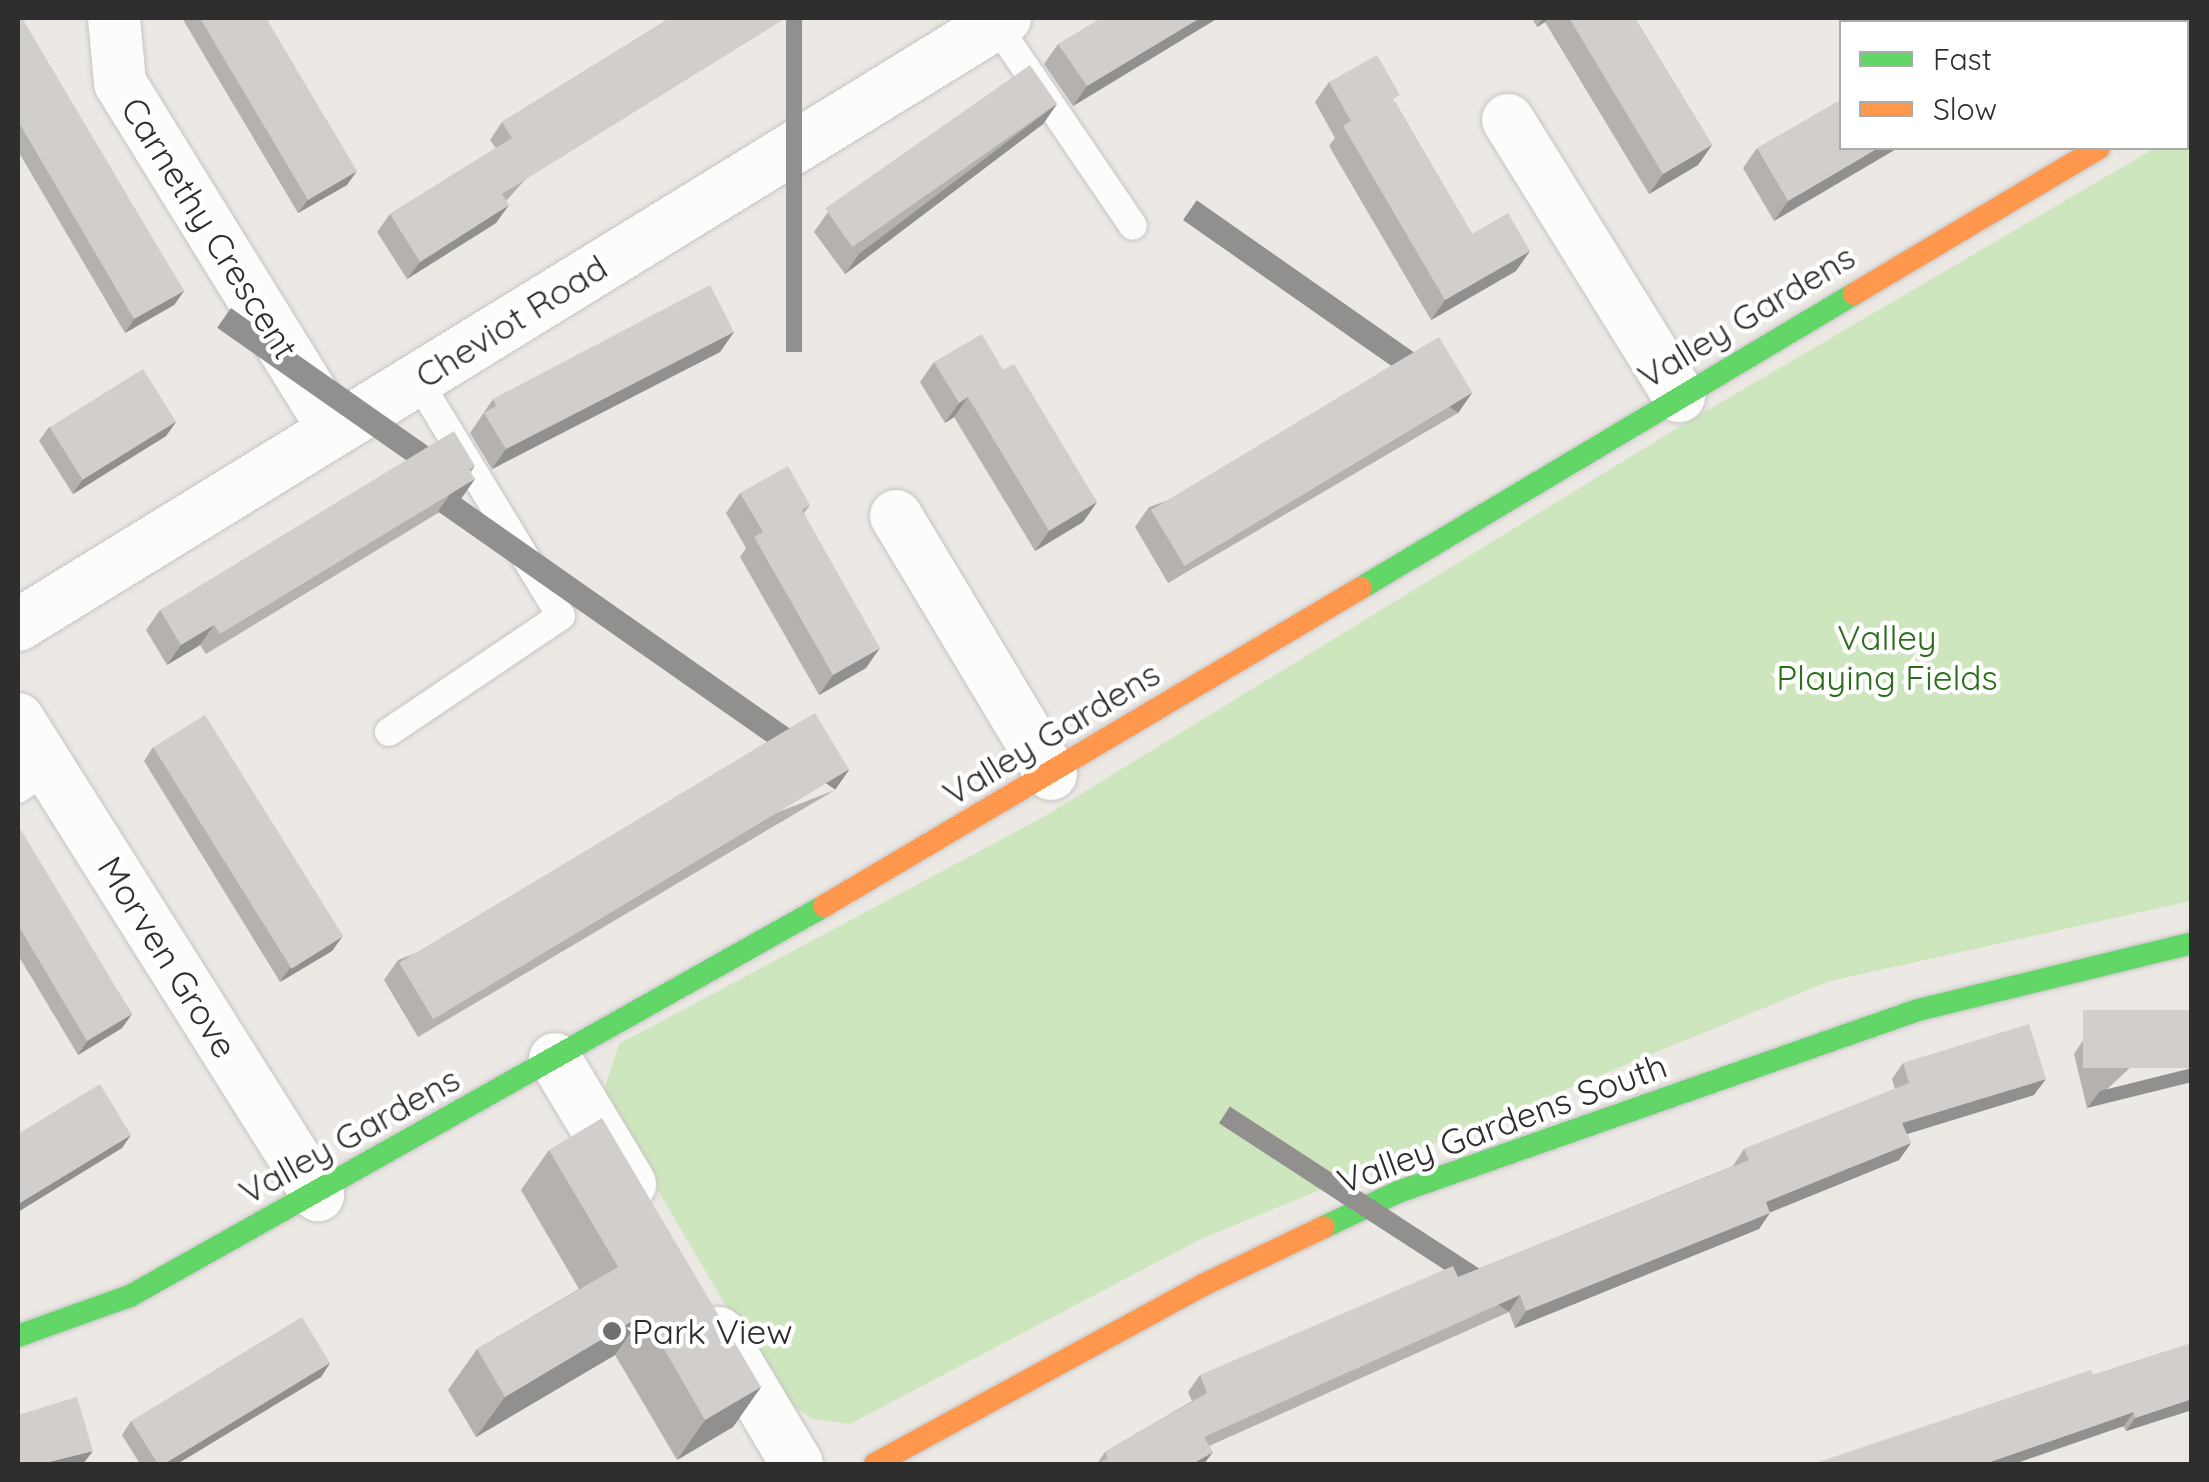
<!DOCTYPE html>
<html>
<head>
<meta charset="utf-8">
<style>
	body { margin:0 }
	#map { position:relative; width:2209px; height:1482px; overflow:hidden; background:#ece8e4; font-family:Quicksand,sans-serif }
	div>[style] { position:absolute }
	[style*='--x'] { left:calc(var(--x)*1px); top:calc(var(--y)*1px); width:calc(var(--w)*1px); rotate:calc(var(--a)*1deg) }
	.green>* { inset:0; background:#cee6be }
	.roads { filter:drop-shadow(0 0 2px #c5c4c5) drop-shadow(0 0 2px #c5c4c5) }
	.lane>* { height:28px; margin:-14px; padding:0 14px; transform-origin:14px; border-radius:14px; background:#fcfcfb }
	.street>* { height:52px; margin:-26px; padding:0 26px; transform-origin:26px; border-radius:26px; background:#fcfcfb }
	.fast>* { height:22px; margin:-11px; padding:0 11px; transform-origin:11px; border-radius:11px; background:#63d668 }
	.slow>* { height:22px; margin:-11px; padding:0 11px; transform-origin:11px; border-radius:11px; background:#ff974d }
	.wall>* { inset:0; background:#b4b1af }
	.shaded-wall>* { inset:0; background:#92908e; transform-origin:0 0 }
	.building>* { inset:0; background:#d1cecb; transform-origin:0 0 }
	.dots>* { width:28px; height:28px; translate:-50% -50%; box-sizing:border-box; border:5px solid #fff; border-radius:50% }
	span { translate:-50% -50%; white-space:nowrap; text-align:center; line-height:1.15; -webkit-text-stroke:9px #fff; paint-order:stroke }
	.street-label { font-size:35px; color:#2e2e2e }
	.park-label { font-size:35px; color:#2c6e1b }
	.poi-label { font-size:35px; color:#2e2e2e }
	.left { translate:0 -50%; text-align:left }
	.frame { position:absolute; inset:0; border:20px solid #2e2e2e; pointer-events:none }
	.legend { position:absolute; left:1839px; top:20px; width:350px; height:130px; box-sizing:border-box; background:#fff; border:2px solid #ababab; margin:0; padding:12px 18px; list-style:none; font-size:30px; color:#2e2e2e }
	.legend li { display:flex; align-items:center; gap:20px; height:50px }
	.legend b { width:50px; border:2px solid #ababab }
</style>
</head>
<body>
<div id="map">
	<div class="green">
		<i style="clip-path:polygon(2191px 126px,2191px 901px,1830px 981px,1203px 1238px,850px 1424px,813px 1419px,781px 1399px,602px 1096px,619px 1044px,1045px 816px,1679px 427px,2155px 148px,2186px 148px)"></i>
	</div>
	<div class="roads">
		<div class="lane">
			<i style="--x:995;--y:23;--w:245;--a:55.8"></i>
			<i style="--x:389;--y:732;--w:207;--a:-34"></i>
			<i style="--x:561;--y:616;--w:277;--a:-121.3"></i>
			<i style="--x:18;--y:789;--w:37;--a:-35"></i>
		</div>
		<div class="street">
			<i style="--x:114;--y:18;--w:65;--a:84.7"></i>
			<i style="--x:120;--y:83;--w:408;--a:58.3"></i>
			<i style="--x:1508;--y:120;--w:325;--a:58.2"></i>
			<i style="--x:896;--y:516;--w:301;--a:59"></i>
			<i style="--x:18;--y:625;--w:1159;--a:-31.59"></i>
			<i style="--x:18;--y:719;--w:563;--a:57.78"></i>
			<i style="--x:555;--y:1059;--w:146;--a:59"></i>
			<i style="--x:719;--y:1333;--w:152;--a:59.2"></i>
		</div>
		<div class="fast">
			<i style="--x:2186;--y:97;--w:7;--a:-27"></i>
			<i style="--x:1361;--y:588;--w:574;--a:-30.81"></i>
			<i style="--x:1324;--y:1227;--w:82;--a:-25.3"></i>
			<i style="--x:1398;--y:1192;--w:551;--a:-19.29"></i>
			<i style="--x:1918;--y:1010;--w:282;--a:-13.7"></i>
			<i style="--x:18;--y:1336;--w:119;--a:-19.7"></i>
			<i style="--x:130;--y:1296;--w:796;--a:-29.33"></i>
		</div>
		<div class="slow">
			<i style="--x:1854;--y:294;--w:285;--a:-30.8"></i>
			<i style="--x:824;--y:906;--w:624;--a:-30.63"></i>
			<i style="--x:875;--y:1464;--w:371;--a:-28.6"></i>
			<i style="--x:1201;--y:1286;--w:136;--a:-25.6"></i>
		</div>
	</div>
	<div class="wall">
		<i style="clip-path:polygon(18px 18px,184px 291px,174px 305px,125px 333px,18px 151px)"></i>
		<i style="clip-path:polygon(182px 18px,266px 18px,347px 185px,298px 213px)"></i>
		<i style="clip-path:polygon(670px 18px,506px 201px,496px 223px,407px 279px,377px 232px,390px 214px,496px 148px,490px 140px,502px 122px)"></i>
		<i style="clip-path:polygon(1218px 18px,1073px 106px,1044px 64px,1058px 44px)"></i>
		<i style="clip-path:polygon(1532px 18px,1635px 18px,1712px 145px,1698px 165px,1649px 194px,1545px 22px,1537px 27px)"></i>
		<i style="clip-path:polygon(1329px 82px,1395px 102px,1472px 234px,1516px 271px,1431px 320px,1329px 146px,1335px 138px,1315px 102px)"></i>
		<i style="clip-path:polygon(1057px 104px,1043px 124px,845px 274px,814px 232px,828px 212px)"></i>
		<i style="clip-path:polygon(1757px 148px,1842px 148px,1774px 221px,1743px 168px)"></i>
		<i style="clip-path:polygon(734px 332px,720px 352px,492px 469px,470px 433px,493px 399px)"></i>
		<i style="clip-path:polygon(934px 362px,1003px 370px,1097px 502px,1083px 522px,1035px 551px,954px 417px,945px 423px,920px 382px)"></i>
		<i style="clip-path:polygon(1472px 393px,1458px 413px,1168px 583px,1135px 527px,1149px 507px)"></i>
		<i style="clip-path:polygon(176px 422px,166px 436px,73px 494px,39px 441px,49px 427px)"></i>
		<i style="clip-path:polygon(475px 466px,471px 472px,461px 499px,206px 654px,200px 645px,167px 665px,146px 630px,160px 610px)"></i>
		<i style="clip-path:polygon(740px 493px,810px 505px,804px 513px,866px 668px,819px 695px,740px 557px,746px 548px,726px 513px)"></i>
		<i style="clip-path:polygon(153px 747px,342px 937px,332px 951px,280px 982px,144px 761px)"></i>
		<i style="clip-path:polygon(835px 790px,418px 1037px,384px 980px,398px 960px)"></i>
		<i style="clip-path:polygon(18px 832px,132px 1014px,122px 1028px,78px 1055px,18px 955px)"></i>
		<i style="clip-path:polygon(2192px 1010px,2087px 1108px,2074px 1054px,2086px 1036px)"></i>
		<i style="clip-path:polygon(1903px 1063px,2034px 1095px,1907px 1134px,1911px 1143px,1899px 1160px,1770px 1212px,1759px 1229px,1515px 1328px,1509px 1312px,1209px 1446px,1097px 1464px,1105px 1452px,1192px 1401px,1188px 1392px,1200px 1375px,1458px 1277px,1733px 1166px,1744px 1149px,1895px 1089px,1892px 1079px)"></i>
		<i style="clip-path:polygon(549px 1150px,761px 1387px,733px 1427px,677px 1460px,615px 1355px,476px 1437px,448px 1390px,477px 1349px,579px 1289px,521px 1190px)"></i>
		<i style="clip-path:polygon(2192px 1343px,2192px 1410px,2126px 1431px,2093px 1375px)"></i>
		<i style="clip-path:polygon(330px 1363px,321px 1377px,177px 1464px,140px 1464px,122px 1435px,131px 1421px)"></i>
	</div>
	<div class="shaded-wall">
		<i style="left:786px;top:18px;width:16px;height:334px"></i>
		<i style="clip-path:polygon(1200px 18px,1218px 18px,1073px 106px,1087px 86px)"></i>
		<i style="clip-path:polygon(1543px 18px,1548px 18px,1545px 22px,1537px 27px)"></i>
		<i style="clip-path:polygon(2097px 18px,2109px 18px,2103px 22px,2090px 22px)"></i>
		<i style="clip-path:polygon(1057px 104px,1043px 124px,845px 274px,859px 254px)"></i>
		<i style="clip-path:polygon(1712px 145px,1698px 165px,1649px 194px,1663px 174px)"></i>
		<i style="clip-path:polygon(1878px 148px,1898px 148px,1774px 221px,1788px 201px)"></i>
		<i style="clip-path:polygon(357px 171px,347px 185px,298px 213px,308px 200px)"></i>
		<i style="clip-path:polygon(509px 205px,496px 223px,407px 279px,420px 262px)"></i>
		<i style="clip-path:polygon(1530px 251px,1516px 271px,1431px 320px,1445px 300px)"></i>
		<i style="clip-path:polygon(184px 291px,174px 305px,125px 333px,134px 319px)"></i>
		<i style="clip-path:polygon(734px 332px,720px 352px,492px 469px,506px 449px)"></i>
		<i style="left:1472px;top:393px;width:24px;height:336px;rotate:125deg"></i>
		<i style="clip-path:polygon(968px 397px,954px 417px,945px 423px,959px 403px)"></i>
		<i style="clip-path:polygon(176px 422px,166px 436px,73px 494px,82px 480px)"></i>
		<i style="left:475px;top:479px;width:24px;height:298px;rotate:125deg"></i>
		<i style="clip-path:polygon(1097px 502px,1083px 522px,1035px 551px,1049px 531px)"></i>
		<i style="clip-path:polygon(214px 625px,200px 645px,167px 665px,181px 645px)"></i>
		<i style="clip-path:polygon(880px 648px,866px 668px,819px 695px,833px 675px)"></i>
		<i style="left:849px;top:770px;width:24px;height:485px;rotate:125deg"></i>
		<i style="clip-path:polygon(342px 937px,332px 951px,280px 982px,290px 968px)"></i>
		<i style="clip-path:polygon(132px 1014px,122px 1028px,78px 1055px,87px 1041px)"></i>
		<i style="clip-path:polygon(2192px 1068px,2192px 1082px,2087px 1108px,2100px 1091px)"></i>
		<i style="clip-path:polygon(2046px 1079px,2034px 1095px,1891px 1139px,1902px 1123px)"></i>
		<i style="clip-path:polygon(131px 1135px,122px 1148px,18px 1212px,18px 1204px)"></i>
		<i style="clip-path:polygon(1911px 1143px,1899px 1160px,1754px 1219px,1766px 1202px)"></i>
		<i style="clip-path:polygon(1770px 1213px,1759px 1229px,1515px 1328px,1526px 1311px)"></i>
		<i style="left:1520px;top:1295px;width:20px;height:346px;rotate:123deg"></i>
		<i style="clip-path:polygon(644px 1314px,615px 1355px,476px 1437px,505px 1397px)"></i>
		<i style="clip-path:polygon(330px 1363px,321px 1377px,177px 1464px,164px 1464px)"></i>
		<i style="clip-path:polygon(761px 1387px,733px 1427px,677px 1460px,705px 1420px)"></i>
		<i style="clip-path:polygon(2192px 1399px,2192px 1410px,2126px 1431px,2135px 1418px)"></i>
		<i style="clip-path:polygon(2134px 1412px,2124px 1426px,2014px 1464px,1984px 1464px)"></i>
		<i style="clip-path:polygon(93px 1451px,83px 1464px,40px 1464px)"></i>
		<i style="clip-path:polygon(1213px 1452px,1204px 1464px,1192px 1464px)"></i>
	</div>
	<div class="building">
		<i style="clip-path:polygon(18px 18px,22px 18px,184px 291px,134px 319px,18px 121px)"></i>
		<i style="clip-path:polygon(200px 18px,266px 18px,357px 171px,308px 200px)"></i>
		<i style="clip-path:polygon(670px 18px,786px 18px,502px 194px,509px 205px,420px 262px,390px 214px,512px 138px,502px 122px)"></i>
		<i style="clip-path:polygon(1101px 18px,1200px 18px,1087px 86px,1058px 44px)"></i>
		<i style="clip-path:polygon(1569px 18px,1635px 18px,1712px 145px,1663px 174px)"></i>
		<i style="left:1979px;top:18px;width:118px;height:10px"></i>
		<i style="clip-path:polygon(1377px 55px,1400px 95px,1393px 99px,1472px 234px,1508px 213px,1530px 251px,1445px 300px,1343px 126px,1351px 121px,1329px 82px)"></i>
		<i style="left:1030px;top:65px;width:47px;height:250px;rotate:55deg"></i>
		<i style="clip-path:polygon(1842px 99px,1842px 148px,1878px 148px,1788px 201px,1757px 148px)"></i>
		<i style="clip-path:polygon(710px 285px,734px 332px,506px 449px,484px 413px,496px 406px,493px 399px)"></i>
		<i style="clip-path:polygon(982px 334px,1003px 370px,1014px 364px,1097px 502px,1049px 531px,968px 397px,959px 403px,934px 362px)"></i>
		<i style="left:1439px;top:337px;width:65px;height:336px;rotate:59deg"></i>
		<i style="left:143px;top:369px;width:62px;height:110px;rotate:58deg"></i>
		<i style="clip-path:polygon(454px 431px,475px 466px,469px 469px,475px 479px,220px 634px,214px 625px,181px 645px,160px 610px)"></i>
		<i style="clip-path:polygon(788px 466px,810px 505px,802px 510px,880px 648px,833px 675px,754px 537px,763px 532px,740px 493px)"></i>
		<i style="left:815px;top:713px;width:66px;height:485px;rotate:59deg"></i>
		<i style="left:205px;top:715px;width:261px;height:61px;rotate:58deg"></i>
		<i style="clip-path:polygon(21px 830px,132px 1014px,87px 1041px,18px 925px,18px 832px)"></i>
		<i style="left:2192px;top:1010px;width:58px;height:109px;rotate:90deg"></i>
		<i style="clip-path:polygon(2029px 1024px,2046px 1079px,1902px 1123px,1911px 1143px,1766px 1202px,1770px 1213px,1526px 1311px,1520px 1295px,1204px 1437px,1213px 1452px,1192px 1464px,1097px 1464px,1108px 1458px,1105px 1452px,1207px 1393px,1200px 1375px,1453px 1266px,1458px 1277px,1749px 1160px,1744px 1149px,1909px 1083px,1903px 1063px)"></i>
		<i style="clip-path:polygon(100px 1084px,131px 1135px,18px 1204px,18px 1134px)"></i>
		<i style="clip-path:polygon(602px 1118px,761px 1387px,705px 1420px,644px 1314px,505px 1397px,477px 1349px,618px 1267px,549px 1150px)"></i>
		<i style="clip-path:polygon(302px 1317px,330px 1363px,164px 1464px,158px 1464px,131px 1421px)"></i>
		<i style="clip-path:polygon(2192px 1343px,2192px 1399px,2135px 1418px,2134px 1412px,1984px 1464px,1813px 1464px,2091px 1370px,2093px 1375px)"></i>
		<i style="clip-path:polygon(77px 1397px,93px 1451px,40px 1464px,18px 1464px,18px 1415px)"></i>
	</div>
	<div class="dots">
		<i style="left:612px;top:1331px;background:#706f6e"></i>
	</div>
	<div class="street-label">
		<span style="left:210px;top:228px;rotate:58deg">Carnethy Crescent</span>
		<span style="left:1746px;top:316px;rotate:-31deg">Valley Gardens</span>
		<span style="left:511px;top:321px;rotate:-32deg">Cheviot Road</span>
		<span style="left:1051px;top:733px;rotate:-31deg">Valley Gardens</span>
		<span style="left:168px;top:957px;rotate:58deg">Morven Grove</span>
		<span style="left:1502px;top:1123px;rotate:-20deg">Valley Gardens South</span>
		<span style="left:349px;top:1135px;rotate:-29deg">Valley Gardens</span>
	</div>
	<div class="park-label">
		<span style="left:1887px;top:657px">Valley<br>Playing Fields</span>
	</div>
	<div class="poi-label">
		<span class="left" style="left:632px;top:1331px">Park View</span>
	</div>
	<div class="frame"></div>
	<ul class="legend">
	<li><b style="height:12px;background:#63d668"></b>Fast</li>
	<li><b style="height:12px;background:#ff974d"></b>Slow</li>
	</ul>
</div>
</body>
</html>
